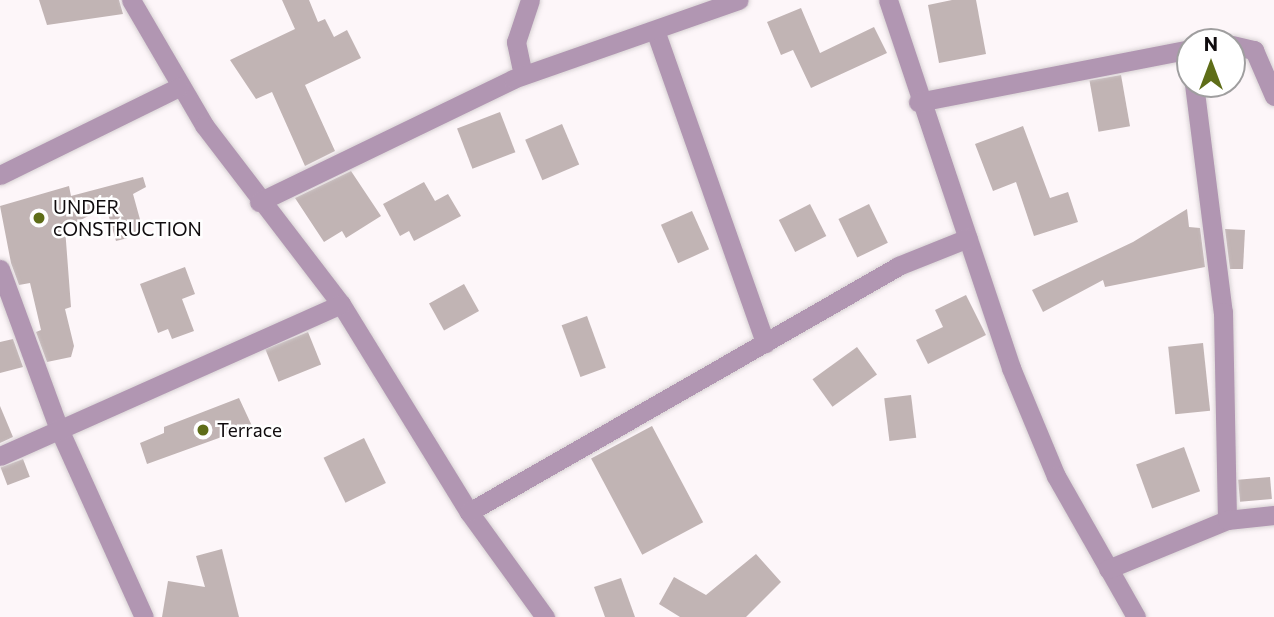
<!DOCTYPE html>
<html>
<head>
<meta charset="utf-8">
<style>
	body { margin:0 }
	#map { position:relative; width:1274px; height:617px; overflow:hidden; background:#fdf6f9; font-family:Commissioner,sans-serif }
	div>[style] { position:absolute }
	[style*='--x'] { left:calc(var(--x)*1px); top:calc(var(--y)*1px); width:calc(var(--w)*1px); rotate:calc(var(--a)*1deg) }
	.building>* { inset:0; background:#c1b4b4; transform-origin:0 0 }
	.roads { filter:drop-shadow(0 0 2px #d7d1d3) drop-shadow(0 0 2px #d7d1d3) }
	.minor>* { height:19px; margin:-9.5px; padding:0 9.5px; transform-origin:9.5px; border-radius:9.5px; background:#b196b2 }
	.dots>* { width:19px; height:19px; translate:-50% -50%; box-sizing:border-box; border:4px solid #fff; border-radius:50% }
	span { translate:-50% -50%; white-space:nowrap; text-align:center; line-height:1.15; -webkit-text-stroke:5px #fff; paint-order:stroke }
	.poi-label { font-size:19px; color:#100c0e }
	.left { translate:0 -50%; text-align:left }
	.north { position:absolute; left:1176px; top:28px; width:70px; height:70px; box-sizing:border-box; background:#fff; border:2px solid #9f9e9f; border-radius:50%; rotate:0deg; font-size:19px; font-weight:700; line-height:28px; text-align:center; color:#100c0e }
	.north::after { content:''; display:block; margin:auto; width:24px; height:32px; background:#5e6d18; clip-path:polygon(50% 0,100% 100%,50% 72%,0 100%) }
</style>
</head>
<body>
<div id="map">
	<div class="building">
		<i style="clip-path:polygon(39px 0,119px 0,123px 14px,47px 25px)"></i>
		<i style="clip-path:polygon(282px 0,309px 0,318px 22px,325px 19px,334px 37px,347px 30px,361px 58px,305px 85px,335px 151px,305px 166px,272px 92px,256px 99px,230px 60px,295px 29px)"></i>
		<i style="clip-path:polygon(952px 0,976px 0,986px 54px,939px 63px,928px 5px)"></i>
		<i style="clip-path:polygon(801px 8px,820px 53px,874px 27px,887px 53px,811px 88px,793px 50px,781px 55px,767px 22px)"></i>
		<i style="left:1121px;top:75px;width:52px;height:32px;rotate:80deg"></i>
		<i style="left:500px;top:112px;width:43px;height:46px;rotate:69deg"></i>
		<i style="left:562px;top:124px;width:44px;height:40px;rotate:67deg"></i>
		<i style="clip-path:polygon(1023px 126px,1050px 198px,1068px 192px,1078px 222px,1034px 236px,1016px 182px,993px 191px,975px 144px)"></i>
		<i style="clip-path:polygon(351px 171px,381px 216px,346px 238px,342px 231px,324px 242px,295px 198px)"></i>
		<i style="clip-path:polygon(143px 177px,146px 187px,133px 194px,144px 234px,116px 241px,106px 207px,65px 228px,71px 307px,65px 309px,74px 346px,71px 357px,47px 362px,36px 332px,41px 330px,30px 283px,19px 285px,11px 263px,0 206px,69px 186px,71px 196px)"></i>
		<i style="clip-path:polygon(424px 182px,435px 201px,448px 194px,461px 216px,414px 241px,409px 231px,400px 236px,383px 204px)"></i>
		<i style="left:810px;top:204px;width:36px;height:35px;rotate:63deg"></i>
		<i style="left:869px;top:204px;width:43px;height:34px;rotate:64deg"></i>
		<i style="clip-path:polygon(1187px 209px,1189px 227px,1200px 228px,1205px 267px,1105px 287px,1103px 280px,1043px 312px,1032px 290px,1133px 242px)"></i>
		<i style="left:692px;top:211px;width:42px;height:34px;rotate:66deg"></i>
		<i style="clip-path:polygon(1225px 229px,1245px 230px,1243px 269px,1230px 269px)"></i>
		<i style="clip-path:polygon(185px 267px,195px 294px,182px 299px,194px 331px,172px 339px,168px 329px,158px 333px,140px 284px)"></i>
		<i style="left:464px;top:284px;width:31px;height:40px;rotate:61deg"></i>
		<i style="clip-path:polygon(966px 295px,986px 335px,928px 364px,916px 340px,943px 327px,935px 310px)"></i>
		<i style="left:587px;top:316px;width:55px;height:27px;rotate:70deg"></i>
		<i style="left:308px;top:332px;width:35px;height:46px;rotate:68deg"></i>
		<i style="clip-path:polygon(13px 339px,23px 367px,0 373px,0 342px)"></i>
		<i style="left:1203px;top:343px;width:68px;height:35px;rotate:84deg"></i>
		<i style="left:857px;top:347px;width:34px;height:55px;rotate:54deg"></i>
		<i style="left:911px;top:395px;width:43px;height:27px;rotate:83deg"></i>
		<i style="clip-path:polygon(239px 398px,252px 426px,147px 464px,140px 443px,164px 433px,164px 427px)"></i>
		<i style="clip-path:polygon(0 406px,13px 437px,0 443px)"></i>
		<i style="left:652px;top:426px;width:109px;height:69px;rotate:62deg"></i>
		<i style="left:364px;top:438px;width:50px;height:45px;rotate:64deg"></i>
		<i style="left:1184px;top:447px;width:47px;height:51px;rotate:70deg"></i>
		<i style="left:23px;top:459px;width:19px;height:24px;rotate:69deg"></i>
		<i style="left:1270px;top:477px;width:22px;height:32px;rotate:85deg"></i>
		<i style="clip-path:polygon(222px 549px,239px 617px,162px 617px,168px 581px,205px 587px,196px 556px)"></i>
		<i style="clip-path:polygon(756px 554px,781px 582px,746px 617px,680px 617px,659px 604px,674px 577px,706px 595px)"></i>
		<i style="clip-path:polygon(621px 578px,635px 617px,605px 617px,594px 587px)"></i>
	</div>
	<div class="roads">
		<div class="minor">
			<i style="--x:131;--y:0;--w:145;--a:59.7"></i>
			<i style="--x:204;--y:125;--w:225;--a:52.6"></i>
			<i style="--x:341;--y:304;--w:244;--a:58.4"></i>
			<i style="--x:469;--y:512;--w:130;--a:54.1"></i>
			<i style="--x:888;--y:0;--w:388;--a:71.5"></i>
			<i style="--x:1011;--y:368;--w:117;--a:67.4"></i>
			<i style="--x:1056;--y:476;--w:162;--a:60.4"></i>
			<i style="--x:655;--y:30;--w:332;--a:70.6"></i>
			<i style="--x:1232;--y:45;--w:23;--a:13"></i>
			<i style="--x:1254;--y:50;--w:50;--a:66.5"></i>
			<i style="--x:523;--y:75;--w:34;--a:-102"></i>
			<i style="--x:516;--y:42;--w:44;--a:-71.6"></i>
			<i style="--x:1194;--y:84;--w:230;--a:82.8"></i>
			<i style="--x:1223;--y:312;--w:208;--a:88.9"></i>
			<i style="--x:918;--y:102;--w:277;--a:-11"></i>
			<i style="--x:0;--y:175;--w:199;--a:-26.2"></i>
			<i style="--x:259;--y:202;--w:282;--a:-25.8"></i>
			<i style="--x:513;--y:79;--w:239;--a:-19.3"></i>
			<i style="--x:0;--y:269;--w:171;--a:69.8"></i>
			<i style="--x:59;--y:429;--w:206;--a:65.7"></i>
			<i style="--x:0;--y:456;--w:373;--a:-24"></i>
			<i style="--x:469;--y:512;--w:495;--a:-29.8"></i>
			<i style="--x:898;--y:266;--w:75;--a:-21.8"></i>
			<i style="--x:1108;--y:569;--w:129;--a:-22.4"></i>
			<i style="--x:1227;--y:520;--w:47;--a:-6.1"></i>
		</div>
	</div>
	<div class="dots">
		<i style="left:39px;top:218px;background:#5e6d18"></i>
		<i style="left:203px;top:430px;background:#5e6d18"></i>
	</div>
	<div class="poi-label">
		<span class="left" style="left:53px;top:218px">UNDER<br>cONSTRUCTION</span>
		<span class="left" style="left:217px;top:430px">Terrace</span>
	</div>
	<div class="north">N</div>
</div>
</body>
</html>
